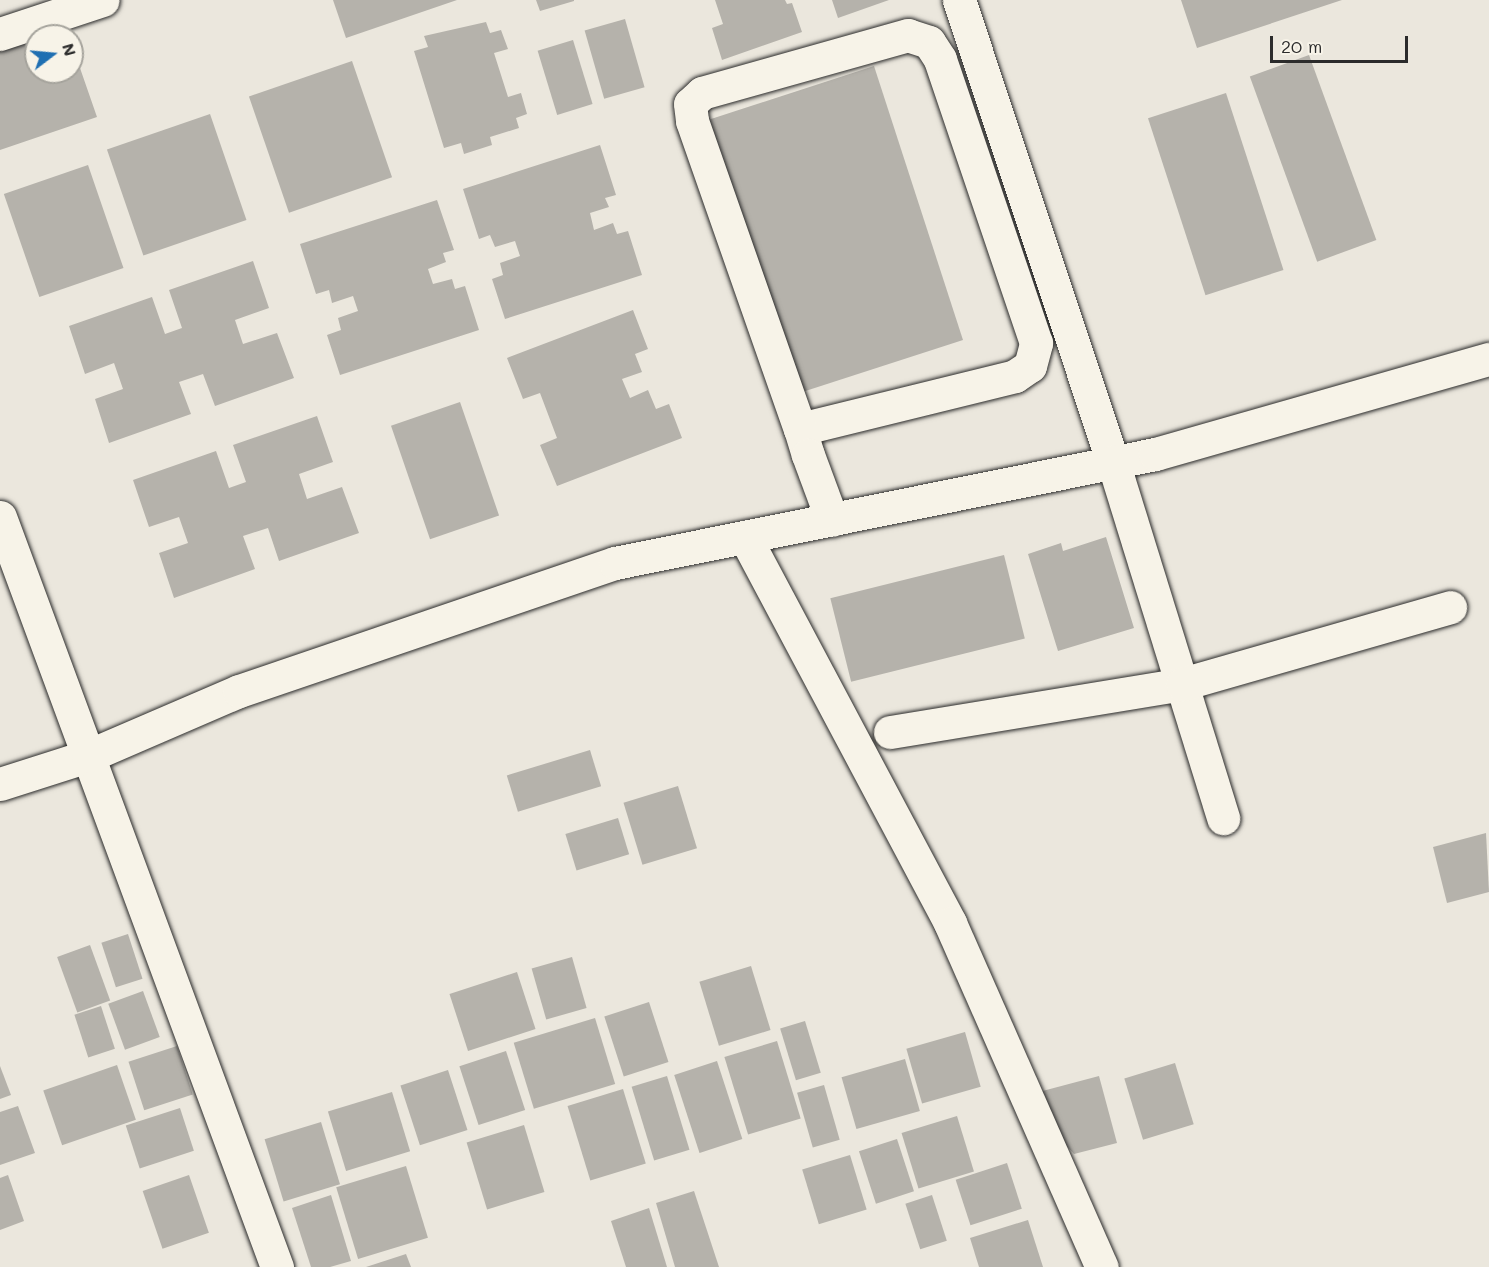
<!DOCTYPE html>
<html>
<head>
<meta charset="utf-8">
<style>
	body { margin:0 }
	#map { position:relative; width:1489px; height:1267px; overflow:hidden; background:#ebe7dd; font-family:Mali,sans-serif }
	div>[style] { position:absolute }
	[style*='--x'] { left:calc(var(--x)*1px); top:calc(var(--y)*1px); width:calc(var(--w)*1px); rotate:calc(var(--a)*1deg) }
	.building>* { inset:0; background:#b5b2ab; transform-origin:0 0 }
	.roads { filter:drop-shadow(0 0 2px #2b2b2b) drop-shadow(0 0 2px #2b2b2b) }
	.street>* { height:33px; margin:-16.5px; padding:0 16.5px; transform-origin:16.5px; border-radius:16.5px; background:#f7f3e8 }
	.secondary>* { height:33px; margin:-16.5px; padding:0 16.5px; transform-origin:16.5px; border-radius:16.5px; background:#f7f3e8 }
	span { translate:-50% -50%; white-space:nowrap; text-align:center; line-height:1.15; -webkit-text-stroke:4.5px #f7f3e8; paint-order:stroke }
	.north { position:absolute; left:24px; top:24px; width:60px; height:60px; box-sizing:border-box; background:#f7f3e8; border:2px solid #a5a39c; border-radius:50%; rotate:74deg; font-size:16px; font-weight:700; line-height:24px; text-align:center; color:#2b2b2b }
	.north::after { content:''; display:block; margin:auto; width:21px; height:27px; background:#1f6fb2; clip-path:polygon(50% 0,100% 100%,50% 72%,0 100%) }
	.scale { position:absolute; left:1270px; top:36px; width:138px; height:27px; box-sizing:border-box; border:3px solid #2b2b2b; border-top:0; padding-left:8px; font-size:18px; line-height:21px; white-space:nowrap; color:#2b2b2b; -webkit-text-stroke:4px #f7f3e8; paint-order:stroke }
</style>
</head>
<body>
<div id="map">
	<div class="building">
		<i style="clip-path:polygon(333px 0,457px 0,346px 38px)"></i>
		<i style="clip-path:polygon(536px 0,574px 0,574px 1px,540px 11px)"></i>
		<i style="clip-path:polygon(715px 0,785px 0,787px 4px,792px 3px,802px 32px,722px 60px,712px 28px,723px 24px)"></i>
		<i style="clip-path:polygon(832px 0,889px 0,838px 18px)"></i>
		<i style="clip-path:polygon(1181px 0,1342px 0,1197px 48px)"></i>
		<i style="clip-path:polygon(63px 18px,69px 36px,36px 36px,36px 72px,72px 72px,72px 45px,97px 117px,0 150px,0 39px)"></i>
		<i style="left:625px;top:19px;width:71px;height:42px;rotate:74deg"></i>
		<i style="clip-path:polygon(486px 22px,490px 33px,501px 30px,508px 49px,494px 53px,508px 97px,521px 93px,527px 114px,516px 118px,519px 128px,490px 137px,492px 145px,464px 154px,461px 143px,444px 148px,414px 51px,428px 47px,424px 36px)"></i>
		<i style="left:573px;top:40px;width:67px;height:37px;rotate:73deg"></i>
		<i style="left:1309px;top:55px;width:197px;height:63px;rotate:70deg"></i>
		<i style="left:352px;top:61px;width:123px;height:109px;rotate:71deg"></i>
		<i style="left:874px;top:66px;width:288px;height:173px;rotate:72deg"></i>
		<i style="left:1226px;top:93px;width:186px;height:82px;rotate:72deg"></i>
		<i style="left:210px;top:114px;width:112px;height:109px;rotate:71deg"></i>
		<i style="clip-path:polygon(600px 145px,616px 195px,605px 198px,609px 207px,590px 213px,594px 230px,613px 223px,617px 234px,628px 231px,642px 275px,505px 319px,492px 279px,503px 275px,500px 263px,520px 256px,515px 241px,495px 247px,490px 235px,479px 239px,463px 189px)"></i>
		<i style="left:88px;top:165px;width:109px;height:89px;rotate:71deg"></i>
		<i style="clip-path:polygon(437px 200px,454px 250px,443px 253px,446px 262px,428px 269px,433px 284px,452px 279px,455px 289px,465px 286px,479px 330px,340px 375px,327px 335px,341px 330px,338px 318px,358px 311px,353px 296px,332px 303px,329px 290px,316px 294px,300px 244px)"></i>
		<i style="clip-path:polygon(253px 261px,269px 308px,235px 320px,243px 344px,277px 333px,294px 378px,215px 406px,203px 374px,179px 382px,191px 414px,109px 443px,95px 399px,123px 389px,114px 363px,85px 374px,69px 326px,152px 297px,165px 334px,182px 328px,169px 290px)"></i>
		<i style="clip-path:polygon(633px 310px,648px 349px,635px 354px,642px 372px,622px 379px,630px 398px,648px 390px,656px 409px,669px 404px,682px 438px,557px 486px,540px 445px,557px 438px,540px 393px,523px 399px,507px 358px)"></i>
		<i style="left:460px;top:402px;width:120px;height:73px;rotate:71deg"></i>
		<i style="clip-path:polygon(317px 416px,333px 462px,299px 474px,307px 499px,342px 487px,359px 533px,279px 561px,268px 528px,243px 536px,255px 569px,174px 598px,159px 553px,188px 543px,179px 517px,149px 527px,133px 480px,216px 451px,229px 488px,246px 482px,233px 445px)"></i>
		<i style="clip-path:polygon(1106px 537px,1134px 628px,1058px 651px,1028px 554px,1061px 543px,1063px 551px)"></i>
		<i style="left:1004px;top:555px;width:86px;height:179px;rotate:76deg"></i>
		<i style="left:590px;top:750px;width:38px;height:87px;rotate:73deg"></i>
		<i style="left:678px;top:786px;width:65px;height:57px;rotate:73deg"></i>
		<i style="left:618px;top:818px;width:38px;height:55px;rotate:73deg"></i>
		<i style="clip-path:polygon(1486px 833px,1489px 892px,1447px 903px,1433px 847px)"></i>
		<i style="left:128px;top:934px;width:47px;height:28px;rotate:72deg"></i>
		<i style="left:90px;top:945px;width:59px;height:35px;rotate:70deg"></i>
		<i style="left:572px;top:957px;width:53px;height:42px;rotate:74deg"></i>
		<i style="left:751px;top:966px;width:67px;height:54px;rotate:73deg"></i>
		<i style="left:517px;top:972px;width:60px;height:71px;rotate:72deg"></i>
		<i style="left:143px;top:991px;width:49px;height:37px;rotate:70deg"></i>
		<i style="left:649px;top:1002px;width:63px;height:47px;rotate:72deg"></i>
		<i style="left:101px;top:1006px;width:45px;height:28px;rotate:72deg"></i>
		<i style="left:595px;top:1018px;width:69px;height:85px;rotate:73deg"></i>
		<i style="left:805px;top:1021px;width:54px;height:26px;rotate:73deg"></i>
		<i style="left:965px;top:1032px;width:57px;height:61px;rotate:74deg"></i>
		<i style="left:777px;top:1041px;width:81px;height:55px;rotate:73deg"></i>
		<i style="left:177px;top:1046px;width:51px;height:51px;rotate:72deg"></i>
		<i style="left:506px;top:1051px;width:62px;height:49px;rotate:72deg"></i>
		<i style="left:905px;top:1059px;width:54px;height:66px;rotate:74deg"></i>
		<i style="left:717px;top:1061px;width:82px;height:45px;rotate:72deg"></i>
		<i style="left:1175px;top:1063px;width:64px;height:53px;rotate:73deg"></i>
		<i style="left:117px;top:1065px;width:58px;height:78px;rotate:71deg"></i>
		<i style="clip-path:polygon(0 1066px,11px 1095px,0 1099px)"></i>
		<i style="left:448px;top:1070px;width:63px;height:50px;rotate:72deg"></i>
		<i style="left:667px;top:1076px;width:77px;height:37px;rotate:73deg"></i>
		<i style="clip-path:polygon(1099px 1076px,1117px 1143px,1074px 1154px,1041px 1118px,1035px 1093px)"></i>
		<i style="left:824px;top:1085px;width:57px;height:28px;rotate:74deg"></i>
		<i style="left:623px;top:1089px;width:78px;height:58px;rotate:73deg"></i>
		<i style="left:392px;top:1092px;width:62px;height:67px;rotate:73deg"></i>
		<i style="clip-path:polygon(18px 1106px,35px 1153px,0 1165px,0 1112px)"></i>
		<i style="left:180px;top:1108px;width:45px;height:57px;rotate:72deg"></i>
		<i style="left:957px;top:1116px;width:58px;height:58px;rotate:73deg"></i>
		<i style="left:321px;top:1122px;width:65px;height:59px;rotate:73deg"></i>
		<i style="left:524px;top:1125px;width:70px;height:60px;rotate:73deg"></i>
		<i style="left:897px;top:1139px;width:55px;height:40px;rotate:72deg"></i>
		<i style="left:850px;top:1155px;width:57px;height:50px;rotate:73deg"></i>
		<i style="left:1007px;top:1163px;width:48px;height:54px;rotate:72deg"></i>
		<i style="left:406px;top:1166px;width:75px;height:73px;rotate:73deg"></i>
		<i style="clip-path:polygon(8px 1175px,24px 1221px,0 1230px,0 1178px)"></i>
		<i style="left:189px;top:1175px;width:61px;height:49px;rotate:71deg"></i>
		<i style="clip-path:polygon(694px 1191px,719px 1267px,675px 1267px,656px 1203px)"></i>
		<i style="clip-path:polygon(331px 1195px,351px 1261px,330px 1267px,311px 1267px,292px 1208px)"></i>
		<i style="left:932px;top:1195px;width:48px;height:28px;rotate:72deg"></i>
		<i style="clip-path:polygon(649px 1208px,667px 1267px,626px 1267px,611px 1221px)"></i>
		<i style="clip-path:polygon(1028px 1220px,1043px 1267px,979px 1267px,970px 1238px)"></i>
		<i style="clip-path:polygon(406px 1254px,411px 1267px,366px 1267px)"></i>
	</div>
	<div class="roads">
		<div class="street">
			<i style="--x:959;--y:0;--w:487;--a:71.6"></i>
			<i style="--x:1113;--y:462;--w:373;--a:72.8"></i>
			<i style="--x:0;--y:34;--w:108;--a:-18.3"></i>
			<i style="--x:800;--y:429;--w:221;--a:-13.8"></i>
			<i style="--x:1015;--y:376;--w:18;--a:-34"></i>
			<i style="--x:1030;--y:366;--w:24;--a:-75"></i>
			<i style="--x:1036;--y:343;--w:300;--a:-108.7"></i>
			<i style="--x:940;--y:59;--w:20;--a:-123"></i>
			<i style="--x:929;--y:42;--w:22;--a:-162"></i>
			<i style="--x:908;--y:35;--w:214;--a:164.3"></i>
			<i style="--x:702;--y:93;--w:16;--a:137"></i>
			<i style="--x:690;--y:104;--w:17;--a:83"></i>
			<i style="--x:692;--y:121;--w:326;--a:70.7"></i>
			<i style="--x:800;--y:429;--w:27;--a:73"></i>
			<i style="--x:808;--y:455;--w:69;--a:69.7"></i>
			<i style="--x:745;--y:537;--w:437;--a:62"></i>
			<i style="--x:950;--y:923;--w:376;--a:66.2"></i>
			<i style="--x:890;--y:732;--w:296;--a:-9.3"></i>
			<i style="--x:1182;--y:684;--w:279;--a:-16"></i>
		</div>
		<div class="secondary">
			<i style="--x:0;--y:517;--w:800;--a:69.73"></i>
			<i style="--x:0;--y:784;--w:92;--a:-17.7"></i>
			<i style="--x:88;--y:756;--w:164;--a:-23.3"></i>
			<i style="--x:239;--y:691;--w:397;--a:-18.8"></i>
			<i style="--x:615;--y:563;--w:551;--a:-11.41"></i>
			<i style="--x:1155;--y:454;--w:347;--a:-15.9"></i>
		</div>
	</div>
	<div class="north">N</div>
	<div class="scale">20 m</div>
</div>
</body>
</html>
